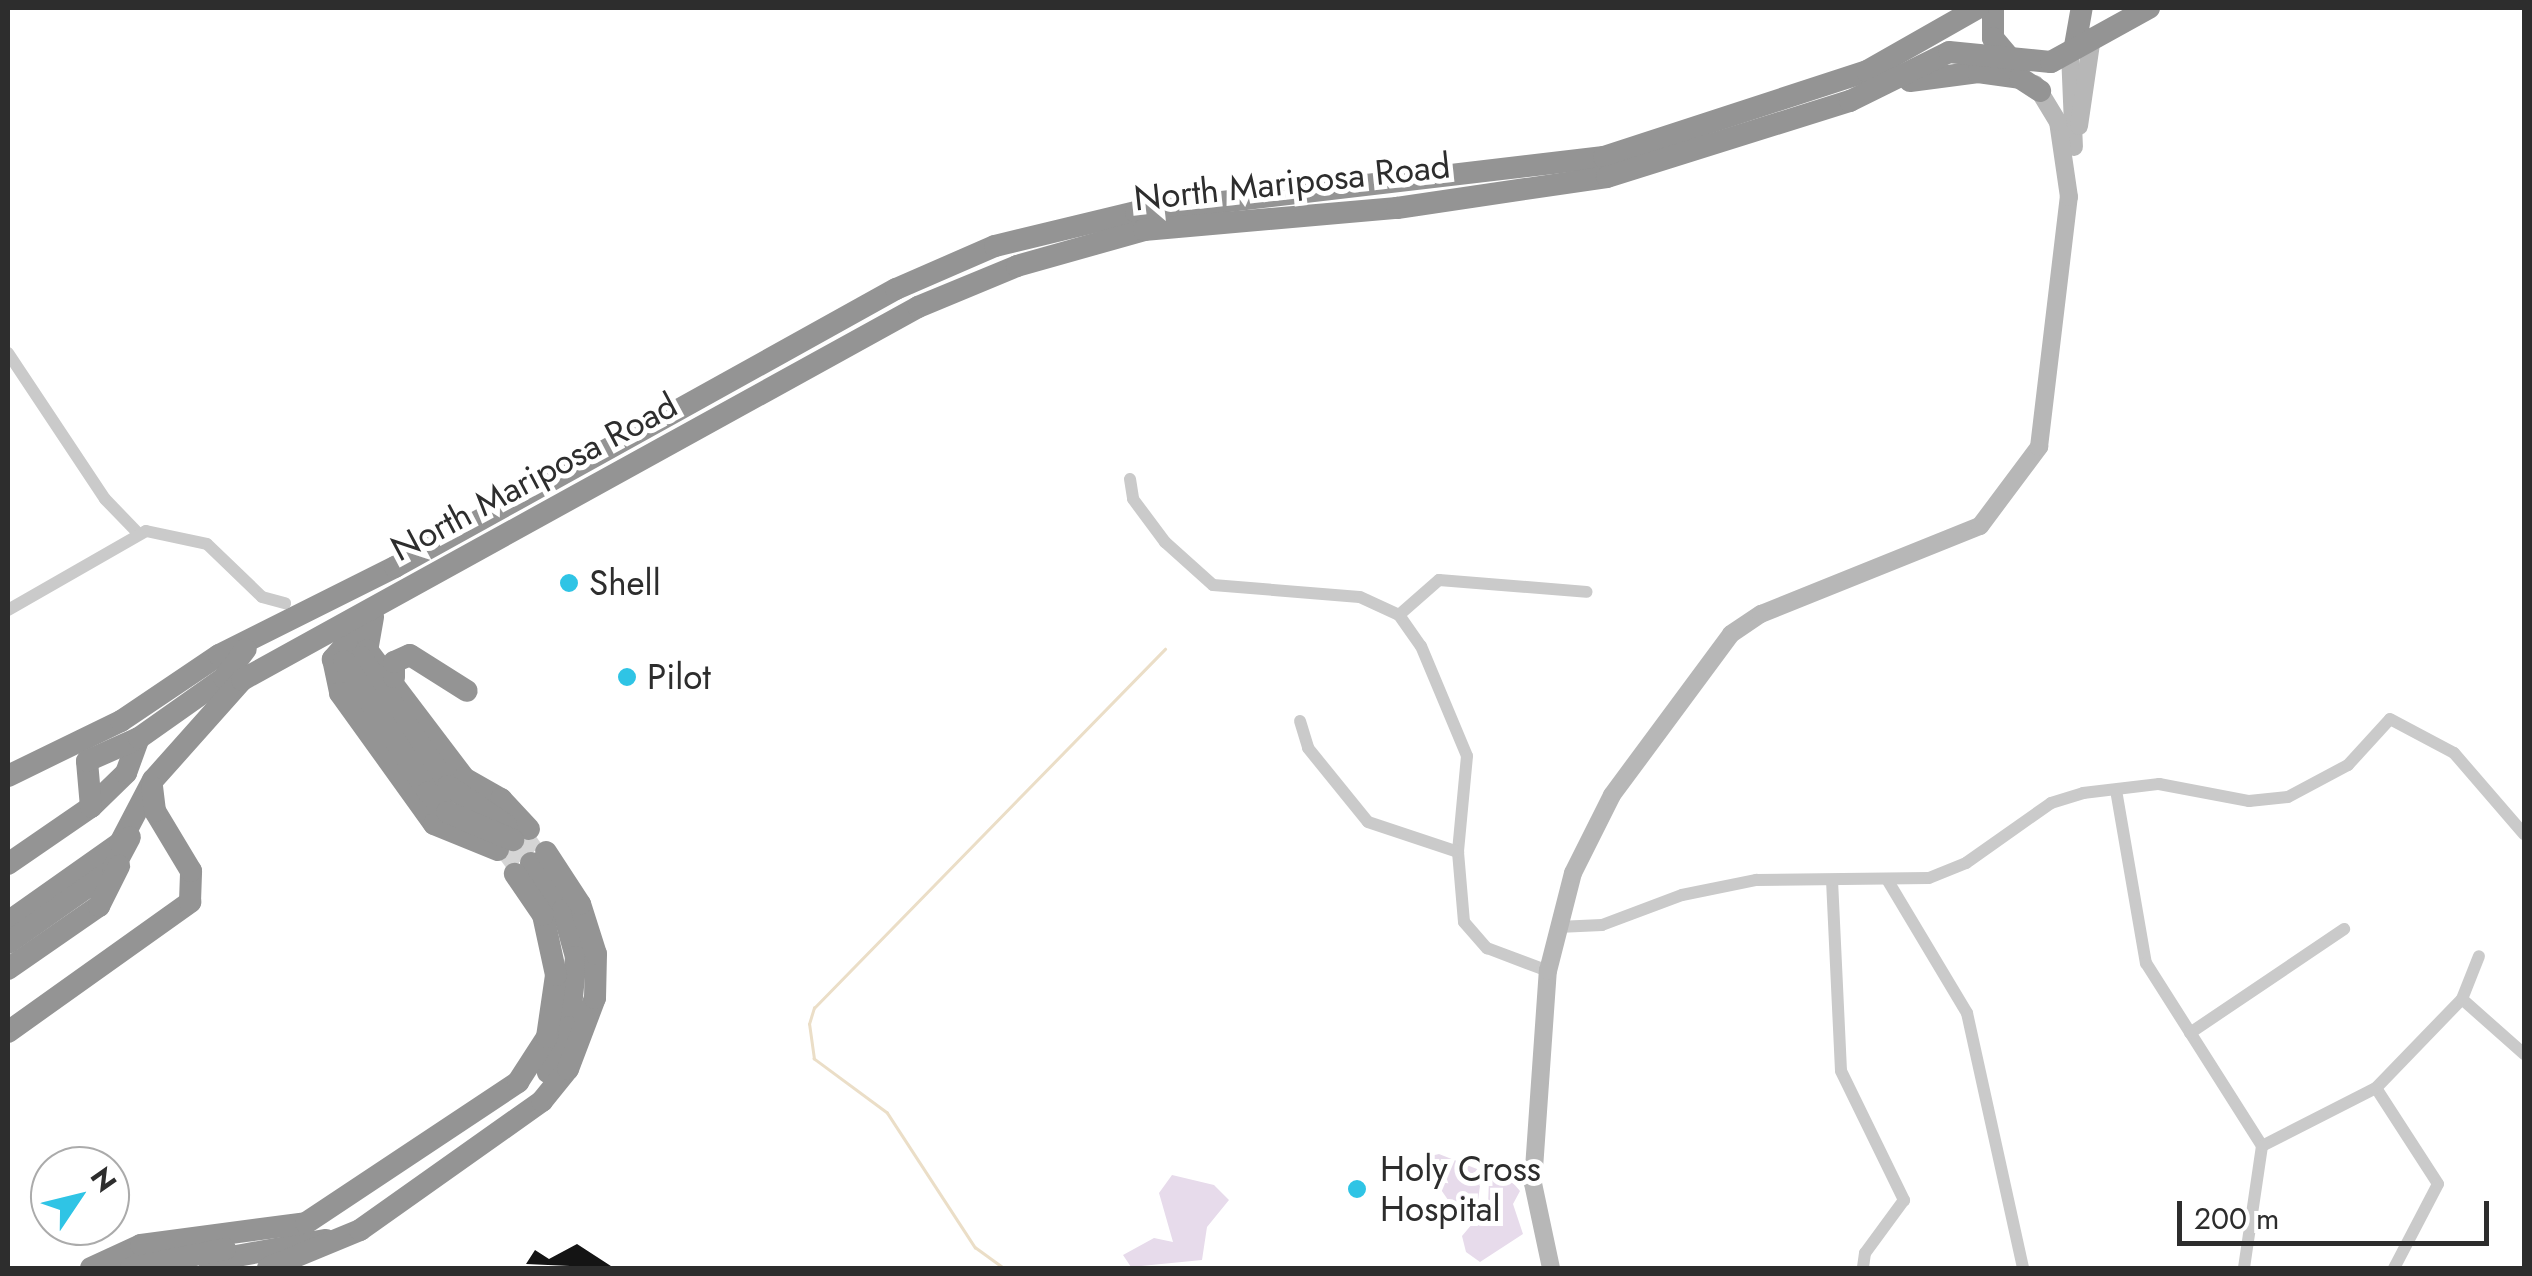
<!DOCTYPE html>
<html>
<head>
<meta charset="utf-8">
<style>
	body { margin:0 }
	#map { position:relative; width:2532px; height:1276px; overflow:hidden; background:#fff; font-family:Jost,sans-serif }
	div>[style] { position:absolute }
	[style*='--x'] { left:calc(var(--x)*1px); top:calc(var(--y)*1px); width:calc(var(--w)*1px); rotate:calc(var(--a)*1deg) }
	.green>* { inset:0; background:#e7dbeb }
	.stream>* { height:2.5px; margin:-1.25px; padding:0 1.25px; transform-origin:1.25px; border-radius:1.25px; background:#ebdec7 }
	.building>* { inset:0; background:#141414 }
	.highway-tunnel>* { height:22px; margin-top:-11px; transform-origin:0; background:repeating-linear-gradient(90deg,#d5d5d5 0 22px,transparent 0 33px) }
	.street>* { height:12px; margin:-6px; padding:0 6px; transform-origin:6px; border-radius:6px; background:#cacaca }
	.secondary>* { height:18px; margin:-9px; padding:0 9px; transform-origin:9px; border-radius:9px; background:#b7b7b7 }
	.highway>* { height:22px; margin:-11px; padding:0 11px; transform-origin:11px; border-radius:11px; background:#949494 }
	.dots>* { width:28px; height:28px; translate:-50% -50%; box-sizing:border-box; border:5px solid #fff; border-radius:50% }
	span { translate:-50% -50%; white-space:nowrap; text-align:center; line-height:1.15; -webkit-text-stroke:10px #fff; paint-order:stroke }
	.street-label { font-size:35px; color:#2d2d2d }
	.poi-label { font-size:35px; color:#2d2d2d }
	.left { translate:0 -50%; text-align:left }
	.frame { position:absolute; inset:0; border:10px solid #2d2d2d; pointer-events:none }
	.north { position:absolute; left:30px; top:1146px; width:100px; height:100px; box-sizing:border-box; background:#fff; border:2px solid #ababab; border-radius:50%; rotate:55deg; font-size:28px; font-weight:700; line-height:40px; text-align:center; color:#2d2d2d }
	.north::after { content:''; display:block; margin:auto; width:35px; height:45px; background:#2fc4e5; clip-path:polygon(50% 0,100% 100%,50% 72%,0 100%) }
	.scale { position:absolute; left:2177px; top:1201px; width:312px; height:45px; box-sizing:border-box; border:5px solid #2d2d2d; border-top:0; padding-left:12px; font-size:30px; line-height:35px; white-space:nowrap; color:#2d2d2d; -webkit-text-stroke:8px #fff; paint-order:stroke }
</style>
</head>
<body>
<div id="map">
	<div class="green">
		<i style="clip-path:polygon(1439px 1154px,1482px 1171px,1477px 1208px,1455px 1210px,1428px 1171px,1426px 1157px)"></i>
		<i style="clip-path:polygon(1172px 1175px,1214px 1185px,1229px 1200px,1207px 1227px,1202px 1260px,1131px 1267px,1123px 1255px,1154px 1238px,1173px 1242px,1159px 1193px)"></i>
		<i style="clip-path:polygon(1508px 1177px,1520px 1191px,1513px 1204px,1523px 1234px,1480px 1262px,1466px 1252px,1462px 1236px,1488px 1205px,1489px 1180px)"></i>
	</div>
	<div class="stream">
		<i style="--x:1003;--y:1268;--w:34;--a:-144"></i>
		<i style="--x:975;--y:1248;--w:161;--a:-123.1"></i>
		<i style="--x:887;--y:1113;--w:91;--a:-143.5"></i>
		<i style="--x:814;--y:1059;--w:35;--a:-98"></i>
		<i style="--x:809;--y:1024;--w:17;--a:-73"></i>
		<i style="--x:814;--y:1008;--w:502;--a:-45.65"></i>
	</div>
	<div class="building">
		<i style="clip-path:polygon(577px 1244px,614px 1268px,526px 1264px,535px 1250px,549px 1259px)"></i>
	</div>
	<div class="highway-tunnel">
		<i style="--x:521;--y:834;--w:29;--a:55"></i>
		<i style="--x:504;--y:846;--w:29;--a:54"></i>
	</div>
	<div class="street">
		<i style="--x:8;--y:353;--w:175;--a:56.4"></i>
		<i style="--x:105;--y:499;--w:45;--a:45.9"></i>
		<i style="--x:1130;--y:479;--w:20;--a:81"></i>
		<i style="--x:1133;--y:499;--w:54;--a:53.3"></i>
		<i style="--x:1165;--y:542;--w:64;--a:41.9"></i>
		<i style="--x:1213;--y:585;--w:147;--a:4.7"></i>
		<i style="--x:1360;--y:597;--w:43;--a:24.8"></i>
		<i style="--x:1399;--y:615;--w:38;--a:55"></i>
		<i style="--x:1421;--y:646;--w:119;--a:67.3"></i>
		<i style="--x:1467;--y:756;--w:96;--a:95.4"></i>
		<i style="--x:1458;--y:852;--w:70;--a:85.1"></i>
		<i style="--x:1464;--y:922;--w:35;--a:49"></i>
		<i style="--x:1487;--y:948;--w:65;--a:20.7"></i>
		<i style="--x:8;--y:610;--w:159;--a:-29.8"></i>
		<i style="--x:146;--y:531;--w:62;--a:12"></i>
		<i style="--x:207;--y:544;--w:76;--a:43.9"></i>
		<i style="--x:262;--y:597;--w:24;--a:15"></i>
		<i style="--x:1399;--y:615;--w:53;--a:-41.2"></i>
		<i style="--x:1439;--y:580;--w:148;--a:4.6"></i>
		<i style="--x:1300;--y:721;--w:28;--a:73"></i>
		<i style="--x:1308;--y:748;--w:95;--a:51"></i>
		<i style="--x:1368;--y:822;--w:95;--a:18.4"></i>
		<i style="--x:2116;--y:790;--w:176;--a:80.2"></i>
		<i style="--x:2146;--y:963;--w:217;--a:57.6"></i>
		<i style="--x:2262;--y:1146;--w:123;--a:98.4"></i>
		<i style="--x:1832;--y:880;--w:191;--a:87.3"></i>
		<i style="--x:1841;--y:1071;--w:144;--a:64"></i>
		<i style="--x:1904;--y:1200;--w:66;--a:126.3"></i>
		<i style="--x:1865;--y:1253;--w:15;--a:98"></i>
		<i style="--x:1888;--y:881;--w:154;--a:59.1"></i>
		<i style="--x:1967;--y:1013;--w:261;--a:77.6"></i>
		<i style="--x:1558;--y:927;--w:44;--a:-2.6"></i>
		<i style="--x:1602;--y:925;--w:85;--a:-20.6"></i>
		<i style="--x:1682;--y:895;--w:76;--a:-11.5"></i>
		<i style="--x:1756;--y:880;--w:173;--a:-0.7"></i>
		<i style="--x:1929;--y:878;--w:40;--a:-22"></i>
		<i style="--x:1966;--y:863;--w:104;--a:-35.2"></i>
		<i style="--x:2051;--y:803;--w:34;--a:-17"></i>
		<i style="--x:2083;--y:793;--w:77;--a:-6.8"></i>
		<i style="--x:2159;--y:784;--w:92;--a:10.7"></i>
		<i style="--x:2249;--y:801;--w:39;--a:-6"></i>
		<i style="--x:2288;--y:797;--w:68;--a:-28.1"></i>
		<i style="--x:2348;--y:765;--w:62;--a:-47.6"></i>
		<i style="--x:2390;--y:719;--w:72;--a:28"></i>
		<i style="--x:2454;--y:753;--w:107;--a:49.2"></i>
		<i style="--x:2462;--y:999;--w:83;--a:41.6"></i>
		<i style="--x:2190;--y:1033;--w:186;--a:-34"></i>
		<i style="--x:2376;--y:1088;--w:114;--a:57.1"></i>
		<i style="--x:2438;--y:1184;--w:95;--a:117.6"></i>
		<i style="--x:2262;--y:1146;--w:128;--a:-27"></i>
		<i style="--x:2376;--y:1088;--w:124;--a:-46"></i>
		<i style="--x:2462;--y:999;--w:46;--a:-68.4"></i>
	</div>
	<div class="secondary">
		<i style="--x:2070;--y:53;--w:94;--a:87.6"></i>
		<i style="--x:2079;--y:126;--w:90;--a:-81.7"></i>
		<i style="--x:1551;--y:1268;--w:87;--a:-102"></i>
		<i style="--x:1533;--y:1183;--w:213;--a:-86"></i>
		<i style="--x:1548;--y:971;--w:101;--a:-75.7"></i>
		<i style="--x:1573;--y:873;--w:87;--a:-63.4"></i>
		<i style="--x:1612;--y:795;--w:200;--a:-53.5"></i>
		<i style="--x:1731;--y:634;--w:36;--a:-34"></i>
		<i style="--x:1761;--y:614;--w:236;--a:-21.9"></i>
		<i style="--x:1980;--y:526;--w:99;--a:-53.2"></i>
		<i style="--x:2039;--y:447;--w:252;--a:-83.2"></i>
		<i style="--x:2069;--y:197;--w:76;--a:-98.3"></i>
		<i style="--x:2058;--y:122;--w:44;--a:-121.2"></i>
	</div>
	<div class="highway">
		<i style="--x:1993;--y:8;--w:30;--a:90"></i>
		<i style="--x:1993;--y:38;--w:30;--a:50"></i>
		<i style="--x:2075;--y:46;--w:39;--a:-80"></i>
		<i style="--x:1910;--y:81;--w:69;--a:-7.5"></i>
		<i style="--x:1978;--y:72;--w:42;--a:8.1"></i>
		<i style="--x:2020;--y:78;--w:24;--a:33"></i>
		<i style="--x:372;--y:614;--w:60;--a:130.9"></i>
		<i style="--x:333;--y:659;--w:35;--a:78"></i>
		<i style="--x:340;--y:693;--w:161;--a:54.3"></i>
		<i style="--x:434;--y:824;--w:69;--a:22.1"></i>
		<i style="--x:373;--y:617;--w:34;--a:100"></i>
		<i style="--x:367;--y:650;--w:161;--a:52.8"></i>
		<i style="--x:464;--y:778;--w:43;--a:29.6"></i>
		<i style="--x:501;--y:799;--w:41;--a:47"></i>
		<i style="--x:361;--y:657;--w:156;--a:56"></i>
		<i style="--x:448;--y:786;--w:70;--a:33.9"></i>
		<i style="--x:344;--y:661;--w:156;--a:57.3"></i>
		<i style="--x:428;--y:792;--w:28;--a:46"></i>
		<i style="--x:447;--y:812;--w:72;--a:23"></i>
		<i style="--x:394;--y:677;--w:15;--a:-90"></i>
		<i style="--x:394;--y:662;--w:17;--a:-24"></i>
		<i style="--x:410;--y:655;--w:67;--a:32.3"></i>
		<i style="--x:8;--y:776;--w:126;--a:-26"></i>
		<i style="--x:121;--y:721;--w:118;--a:-34"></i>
		<i style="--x:219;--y:655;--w:197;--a:-26.6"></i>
		<i style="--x:395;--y:567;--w:573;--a:-29.03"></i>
		<i style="--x:896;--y:289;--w:108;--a:-23.5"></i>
		<i style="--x:995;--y:246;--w:145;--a:-13.6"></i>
		<i style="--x:1136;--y:212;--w:471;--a:-6.7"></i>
		<i style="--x:1604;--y:157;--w:277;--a:-18.1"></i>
		<i style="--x:1867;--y:71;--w:128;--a:-29.6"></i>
		<i style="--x:91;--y:807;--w:49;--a:-44.2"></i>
		<i style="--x:126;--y:773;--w:37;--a:-70"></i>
		<i style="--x:531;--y:863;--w:57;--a:55.8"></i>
		<i style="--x:563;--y:910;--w:49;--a:74.5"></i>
		<i style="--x:576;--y:957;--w:70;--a:95.7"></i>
		<i style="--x:569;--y:1027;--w:50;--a:115"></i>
		<i style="--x:8;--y:864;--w:101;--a:-34.5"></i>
		<i style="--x:91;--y:807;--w:46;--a:-95"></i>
		<i style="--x:87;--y:761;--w:57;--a:-23.9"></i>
		<i style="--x:139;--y:738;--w:104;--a:-35.2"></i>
		<i style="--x:224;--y:678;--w:36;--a:-53"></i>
		<i style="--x:8;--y:922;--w:137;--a:-35.2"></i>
		<i style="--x:120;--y:843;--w:71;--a:-62.4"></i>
		<i style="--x:153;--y:780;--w:134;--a:-48.3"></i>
		<i style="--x:242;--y:680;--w:772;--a:-28.89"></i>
		<i style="--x:918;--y:307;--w:107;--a:-22.5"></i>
		<i style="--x:1017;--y:266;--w:132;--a:-15.8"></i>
		<i style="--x:1144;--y:230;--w:254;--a:-5"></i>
		<i style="--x:1397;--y:208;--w:212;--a:-8.4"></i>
		<i style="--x:1607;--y:177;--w:255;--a:-17.4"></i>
		<i style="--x:1850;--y:101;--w:110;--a:-26.3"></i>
		<i style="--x:1949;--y:52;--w:102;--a:5.6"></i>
		<i style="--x:2051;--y:62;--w:112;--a:-28.9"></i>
		<i style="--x:8;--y:943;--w:128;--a:-35.2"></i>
		<i style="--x:113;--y:869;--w:36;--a:-62"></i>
		<i style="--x:8;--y:969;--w:111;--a:-34.7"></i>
		<i style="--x:99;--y:906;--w:45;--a:-63.4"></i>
		<i style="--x:8;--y:1032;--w:224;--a:-35.5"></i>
		<i style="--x:190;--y:902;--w:31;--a:-88"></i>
		<i style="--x:191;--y:871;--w:70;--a:-121"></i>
		<i style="--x:155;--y:811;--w:24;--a:-97"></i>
		<i style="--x:209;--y:1261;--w:119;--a:-10.2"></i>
		<i style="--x:91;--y:1268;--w:55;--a:-24.7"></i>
		<i style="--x:141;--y:1245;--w:166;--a:-7.6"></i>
		<i style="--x:306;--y:1223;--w:255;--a:-33.6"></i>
		<i style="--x:518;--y:1082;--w:54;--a:-57.2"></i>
		<i style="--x:547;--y:1037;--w:63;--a:-81.7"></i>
		<i style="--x:556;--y:975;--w:61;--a:-102.2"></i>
		<i style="--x:543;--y:915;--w:50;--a:-124.3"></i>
		<i style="--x:131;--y:1268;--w:96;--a:-11.4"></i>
		<i style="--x:268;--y:1268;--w:100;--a:-22.4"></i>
		<i style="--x:360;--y:1230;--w:223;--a:-35.3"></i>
		<i style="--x:542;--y:1101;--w:41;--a:-50.9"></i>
		<i style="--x:568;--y:1069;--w:76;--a:-69.2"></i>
		<i style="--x:595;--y:998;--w:44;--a:-88.7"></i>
		<i style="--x:596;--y:954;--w:52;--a:-107.7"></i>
		<i style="--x:580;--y:904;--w:62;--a:-123.2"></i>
	</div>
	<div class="dots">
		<i style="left:569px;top:583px;background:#2fc4e5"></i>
		<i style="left:627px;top:677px;background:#2fc4e5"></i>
		<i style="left:1357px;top:1189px;background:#2fc4e5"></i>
	</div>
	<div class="street-label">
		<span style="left:1292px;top:182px;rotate:-6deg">North Mariposa Road</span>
		<span style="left:534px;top:477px;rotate:-28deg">North Mariposa Road</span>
	</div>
	<div class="poi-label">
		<span class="left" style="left:589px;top:583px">Shell</span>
		<span class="left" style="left:647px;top:677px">Pilot</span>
		<span class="left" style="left:1380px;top:1189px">Holy Cross<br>Hospital</span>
	</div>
	<div class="frame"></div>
	<div class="north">N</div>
	<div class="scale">200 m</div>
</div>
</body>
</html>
